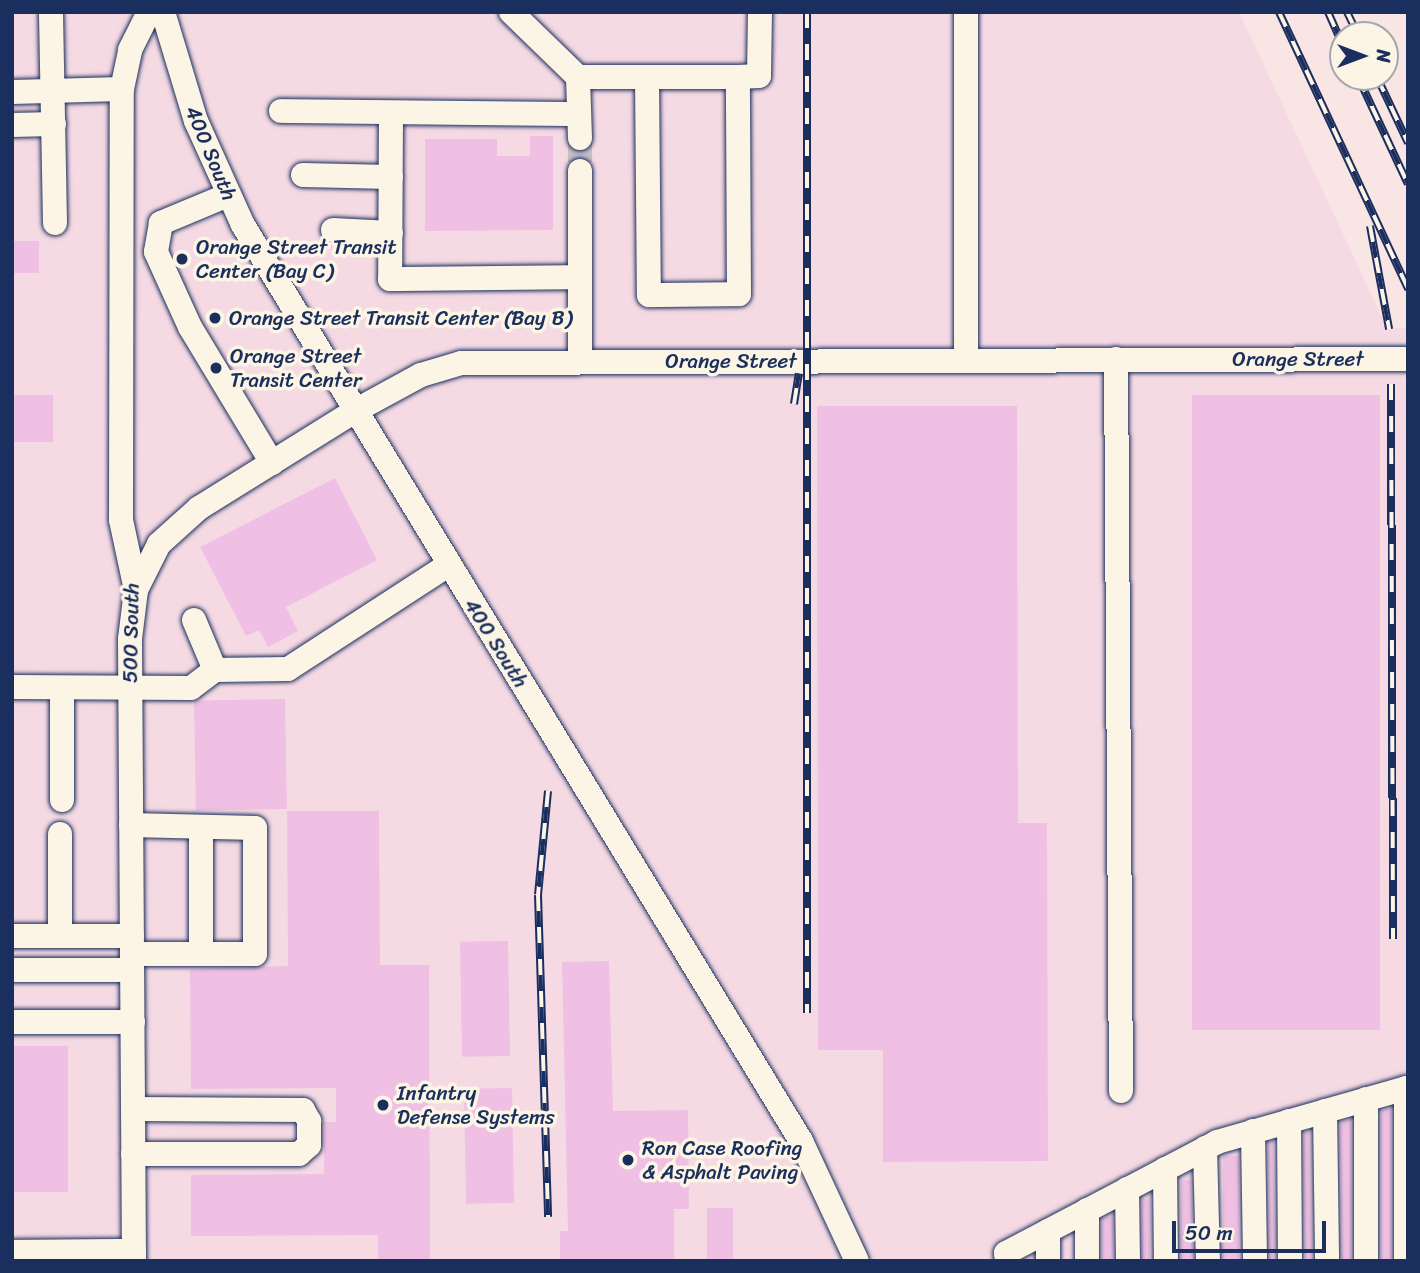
<!DOCTYPE html>
<html>
<head>
<meta charset="utf-8">
<style>
	body { margin:0 }
	#map { position:relative; width:1420px; height:1273px; overflow:hidden; background:#f8e5e4; font-family:Sriracha,sans-serif }
	div>[style] { position:absolute }
	[style*='--x'] { left:calc(var(--x)*1px); top:calc(var(--y)*1px); width:calc(var(--w)*1px); rotate:calc(var(--a)*1deg) }
	.built>* { inset:0; background:#f5dae4 }
	.building>* { inset:0; background:#efc0e3; transform-origin:0 0 }
	.minor-tunnel>* { height:24px; margin-top:-12px; transform-origin:0; background:repeating-linear-gradient(90deg,#ccc1c9 0 24px,transparent 0 36px) }
	.roads { filter:drop-shadow(0 0 2px #1b2f5e) drop-shadow(0 0 2px #1b2f5e) }
	.minor>* { height:24px; margin:-12px; padding:0 12px; transform-origin:12px; border-radius:12px; background:#fcf5e5 }
	.rail>* { height:8px; margin-top:-4px; transform-origin:0; background:repeating-linear-gradient(90deg,#fcf5e5 0 16px,#1b2f5e 0 32px); box-sizing:border-box; border-block:2px solid #1b2f5e }
	.dots>* { width:19px; height:19px; translate:-50% -50%; box-sizing:border-box; border:4px solid #fcf5e5; border-radius:50% }
	span { translate:-50% -50%; white-space:nowrap; text-align:center; line-height:1.15; -webkit-text-stroke:7px #fcf5e5; paint-order:stroke }
	.street-label { font-size:21px; color:#1b2f5e }
	.poi-label { font-size:21px; color:#1b2f5e }
	.left { translate:0 -50%; text-align:left }
	.frame { position:absolute; inset:0; border:14px solid #1b2f5e; pointer-events:none }
	.north { position:absolute; left:1329px; top:21px; width:70px; height:70px; box-sizing:border-box; background:#fcf5e5; border:2px solid #a2a6af; border-radius:50%; rotate:90deg; font-size:19px; font-weight:700; line-height:28px; text-align:center; color:#1b2f5e }
	.north::after { content:''; display:block; margin:auto; width:24px; height:32px; background:#1b2f5e; clip-path:polygon(50% 0,100% 100%,50% 72%,0 100%) }
	.scale { position:absolute; left:1172px; top:1221px; width:154px; height:32px; box-sizing:border-box; border:4px solid #1b2f5e; border-top:0; padding-left:9px; font-size:21px; line-height:24px; white-space:nowrap; color:#1b2f5e; -webkit-text-stroke:5px #fcf5e5; paint-order:stroke }
</style>
</head>
<body>
<div id="map">
	<div class="built">
		<i style="clip-path:polygon(12px 12px,1239px 12px,1387px 328px,1408px 328px,1408px 1261px,12px 1261px)"></i>
	</div>
	<div class="building">
		<i style="clip-path:polygon(530px 136px,553px 136px,553px 230px,425px 231px,425px 139px,497px 139px,497px 156px,530px 156px)"></i>
		<i style="left:39px;top:241px;width:32px;height:27px;rotate:90deg"></i>
		<i style="left:12px;top:395px;width:41px;height:47px"></i>
		<i style="left:1380px;top:395px;width:635px;height:188px;rotate:90deg"></i>
		<i style="clip-path:polygon(817px 406px,1017px 406px,1018px 823px,1047px 823px,1048px 1161px,883px 1162px,883px 1050px,818px 1050px)"></i>
		<i style="clip-path:polygon(335px 478px,377px 560px,286px 607px,298px 631px,268px 647px,259px 630px,246px 636px,200px 547px)"></i>
		<i style="left:285px;top:699px;width:110px;height:91px;rotate:89deg"></i>
		<i style="clip-path:polygon(287px 811px,379px 811px,380px 965px,429px 965px,430px 1261px,378px 1261px,378px 1235px,191px 1236px,191px 1175px,324px 1174px,324px 1122px,336px 1122px,336px 1088px,191px 1089px,190px 969px,288px 966px)"></i>
		<i style="left:508px;top:941px;width:115px;height:48px;rotate:89deg"></i>
		<i style="clip-path:polygon(609px 961px,613px 1111px,688px 1110px,689px 1209px,674px 1209px,674px 1261px,560px 1261px,560px 1231px,568px 1231px,562px 962px)"></i>
		<i style="left:12px;top:1046px;width:56px;height:146px"></i>
		<i style="left:512px;top:1088px;width:115px;height:48px;rotate:89deg"></i>
		<i style="clip-path:polygon(1387px 1109px,1391px 1109px,1391px 1261px,1381px 1261px,1381px 1111px)"></i>
		<i style="clip-path:polygon(1351px 1119px,1351px 1261px,1342px 1261px,1340px 1122px)"></i>
		<i style="clip-path:polygon(1309px 1131px,1312px 1261px,1305px 1261px,1304px 1133px)"></i>
		<i style="left:1273px;top:1141px;width:120px;height:5px;rotate:89deg"></i>
		<i style="left:1223px;top:1156px;width:16px;height:105px"></i>
		<i style="clip-path:polygon(1181px 1180px,1191px 1180px,1193px 1261px,1181px 1261px)"></i>
		<i style="left:1142px;top:1199px;width:8px;height:62px"></i>
		<i style="left:707px;top:1208px;width:26px;height:53px"></i>
		<i style="clip-path:polygon(1106px 1217px,1113px 1217px,1113px 1261px,1102px 1261px,1102px 1219px)"></i>
	</div>
	<div class="minor-tunnel">
		<i style="--x:580;--y:138;--w:33;--a:90"></i>
	</div>
	<div class="roads">
		<div class="minor">
			<i style="--x:163;--y:12;--w:114;--a:73.2"></i>
			<i style="--x:196;--y:121;--w:114;--a:65.7"></i>
			<i style="--x:243;--y:225;--w:1073;--a:58.65"></i>
			<i style="--x:801;--y:1141;--w:132;--a:65"></i>
			<i style="--x:511;--y:12;--w:93;--a:44.1"></i>
			<i style="--x:966;--y:12;--w:348;--a:90"></i>
			<i style="--x:51;--y:14;--w:209;--a:88.9"></i>
			<i style="--x:647;--y:77;--w:91;--a:0"></i>
			<i style="--x:12;--y:92;--w:110;--a:-1.6"></i>
			<i style="--x:281;--y:111;--w:297;--a:0.6"></i>
			<i style="--x:391;--y:114;--w:165;--a:90.3"></i>
			<i style="--x:390;--y:279;--w:190;--a:-0.6"></i>
			<i style="--x:12;--y:125;--w:42;--a:-1.4"></i>
			<i style="--x:580;--y:138;--w:61;--a:-91.9"></i>
			<i style="--x:578;--y:77;--w:69;--a:0"></i>
			<i style="--x:647;--y:77;--w:218;--a:89.5"></i>
			<i style="--x:649;--y:295;--w:90;--a:-0.6"></i>
			<i style="--x:739;--y:294;--w:217;--a:-90.3"></i>
			<i style="--x:738;--y:77;--w:21;--a:-3"></i>
			<i style="--x:759;--y:76;--w:64;--a:-89.1"></i>
			<i style="--x:303;--y:175;--w:88;--a:1.3"></i>
			<i style="--x:228;--y:195;--w:73;--a:157.3"></i>
			<i style="--x:161;--y:223;--w:29;--a:100"></i>
			<i style="--x:156;--y:252;--w:82;--a:65.6"></i>
			<i style="--x:190;--y:327;--w:159;--a:58.9"></i>
			<i style="--x:333;--y:230;--w:58;--a:3"></i>
			<i style="--x:1116;--y:359;--w:732;--a:89.61"></i>
			<i style="--x:580;--y:360;--w:189;--a:-90"></i>
			<i style="--x:136;--y:590;--w:51;--a:-63.4"></i>
			<i style="--x:159;--y:544;--w:54;--a:-42"></i>
			<i style="--x:199;--y:508;--w:181;--a:-31.9"></i>
			<i style="--x:353;--y:412;--w:77;--a:-28.6"></i>
			<i style="--x:421;--y:375;--w:42;--a:-16.7"></i>
			<i style="--x:461;--y:363;--w:947;--a:-0.24"></i>
			<i style="--x:194;--y:620;--w:54;--a:67.2"></i>
			<i style="--x:215;--y:670;--w:73;--a:-0.8"></i>
			<i style="--x:288;--y:669;--w:191;--a:-33"></i>
			<i style="--x:12;--y:687;--w:179;--a:0.3"></i>
			<i style="--x:191;--y:688;--w:30;--a:-37"></i>
			<i style="--x:62;--y:688;--w:112;--a:90"></i>
			<i style="--x:131;--y:825;--w:124;--a:1.4"></i>
			<i style="--x:255;--y:828;--w:126;--a:90"></i>
			<i style="--x:255;--y:954;--w:123;--a:180"></i>
			<i style="--x:201;--y:827;--w:127;--a:90"></i>
			<i style="--x:12;--y:936;--w:120;--a:0"></i>
			<i style="--x:60;--y:936;--w:102;--a:-90"></i>
			<i style="--x:12;--y:970;--w:120;--a:0"></i>
			<i style="--x:12;--y:1022;--w:121;--a:0"></i>
			<i style="--x:1366;--y:1099;--w:162;--a:90"></i>
			<i style="--x:133;--y:1109;--w:170;--a:0.3"></i>
			<i style="--x:303;--y:1110;--w:13;--a:61"></i>
			<i style="--x:309;--y:1121;--w:24;--a:90"></i>
			<i style="--x:309;--y:1145;--w:13;--a:138"></i>
			<i style="--x:299;--y:1154;--w:166;--a:180"></i>
			<i style="--x:1325;--y:1111;--w:150;--a:89.2"></i>
			<i style="--x:1289;--y:1121;--w:140;--a:89.6"></i>
			<i style="--x:1253;--y:1131;--w:130;--a:89.1"></i>
			<i style="--x:1205;--y:1148;--w:113;--a:88.5"></i>
			<i style="--x:1165;--y:1169;--w:92;--a:89.4"></i>
			<i style="--x:1127;--y:1189;--w:72;--a:89.2"></i>
			<i style="--x:1087;--y:1210;--w:51;--a:90"></i>
			<i style="--x:1048;--y:1231;--w:30;--a:90"></i>
			<i style="--x:12;--y:1252;--w:122;--a:-0.5"></i>
			<i style="--x:134;--y:1261;--w:622;--a:-90.37"></i>
			<i style="--x:130;--y:639;--w:49;--a:-83"></i>
			<i style="--x:136;--y:590;--w:72;--a:-102.1"></i>
			<i style="--x:121;--y:520;--w:431;--a:-89.9"></i>
			<i style="--x:122;--y:89;--w:40;--a:-78"></i>
			<i style="--x:130;--y:50;--w:42;--a:-63.4"></i>
			<i style="--x:1007;--y:1261;--w:8;--a:-97"></i>
			<i style="--x:1006;--y:1253;--w:238;--a:-27.7"></i>
			<i style="--x:1217;--y:1142;--w:197;--a:-15.9"></i>
			<i style="--x:1406;--y:1088;--w:173;--a:90"></i>
		</div>
	</div>
	<div class="rail">
		<i style="--x:807;--y:12;--w:1001;--a:90"></i>
		<i style="--x:1279;--y:12;--w:306;--a:65"></i>
		<i style="--x:1328;--y:12;--w:36;--a:66"></i>
		<i style="--x:1347;--y:12;--w:25;--a:64"></i>
		<i style="--x:1358;--y:77;--w:118;--a:65"></i>
		<i style="--x:1377;--y:77;--w:73;--a:64.8"></i>
		<i style="--x:1370;--y:226;--w:105;--a:79.5"></i>
		<i style="--x:1391;--y:384;--w:555;--a:89.79"></i>
		<i style="--x:794;--y:404;--w:31;--a:-81"></i>
		<i style="--x:548;--y:791;--w:104;--a:95.5"></i>
		<i style="--x:538;--y:895;--w:322;--a:88.2"></i>
	</div>
	<div class="dots">
		<i style="left:182px;top:259px;background:#1b2f5e"></i>
		<i style="left:215px;top:318px;background:#1b2f5e"></i>
		<i style="left:216px;top:368px;background:#1b2f5e"></i>
		<i style="left:383px;top:1105px;background:#1b2f5e"></i>
		<i style="left:628px;top:1160px;background:#1b2f5e"></i>
	</div>
	<div class="street-label">
		<span style="left:211px;top:153px;rotate:67deg">400 South</span>
		<span style="left:1298px;top:359px">Orange Street</span>
		<span style="left:731px;top:361px">Orange Street</span>
		<span style="left:131px;top:633px;rotate:-89deg">500 South</span>
		<span style="left:496px;top:643px;rotate:58deg">400 South</span>
	</div>
	<div class="poi-label">
		<span class="left" style="left:196px;top:259px">Orange Street Transit<br>Center (Bay C)</span>
		<span class="left" style="left:229px;top:318px">Orange Street Transit Center (Bay B)</span>
		<span class="left" style="left:230px;top:368px">Orange Street<br>Transit Center</span>
		<span class="left" style="left:397px;top:1105px">Infantry<br>Defense Systems</span>
		<span class="left" style="left:642px;top:1160px">Ron Case Roofing<br>&amp; Asphalt Paving</span>
	</div>
	<div class="frame"></div>
	<div class="north">N</div>
	<div class="scale">50 m</div>
</div>
</body>
</html>
